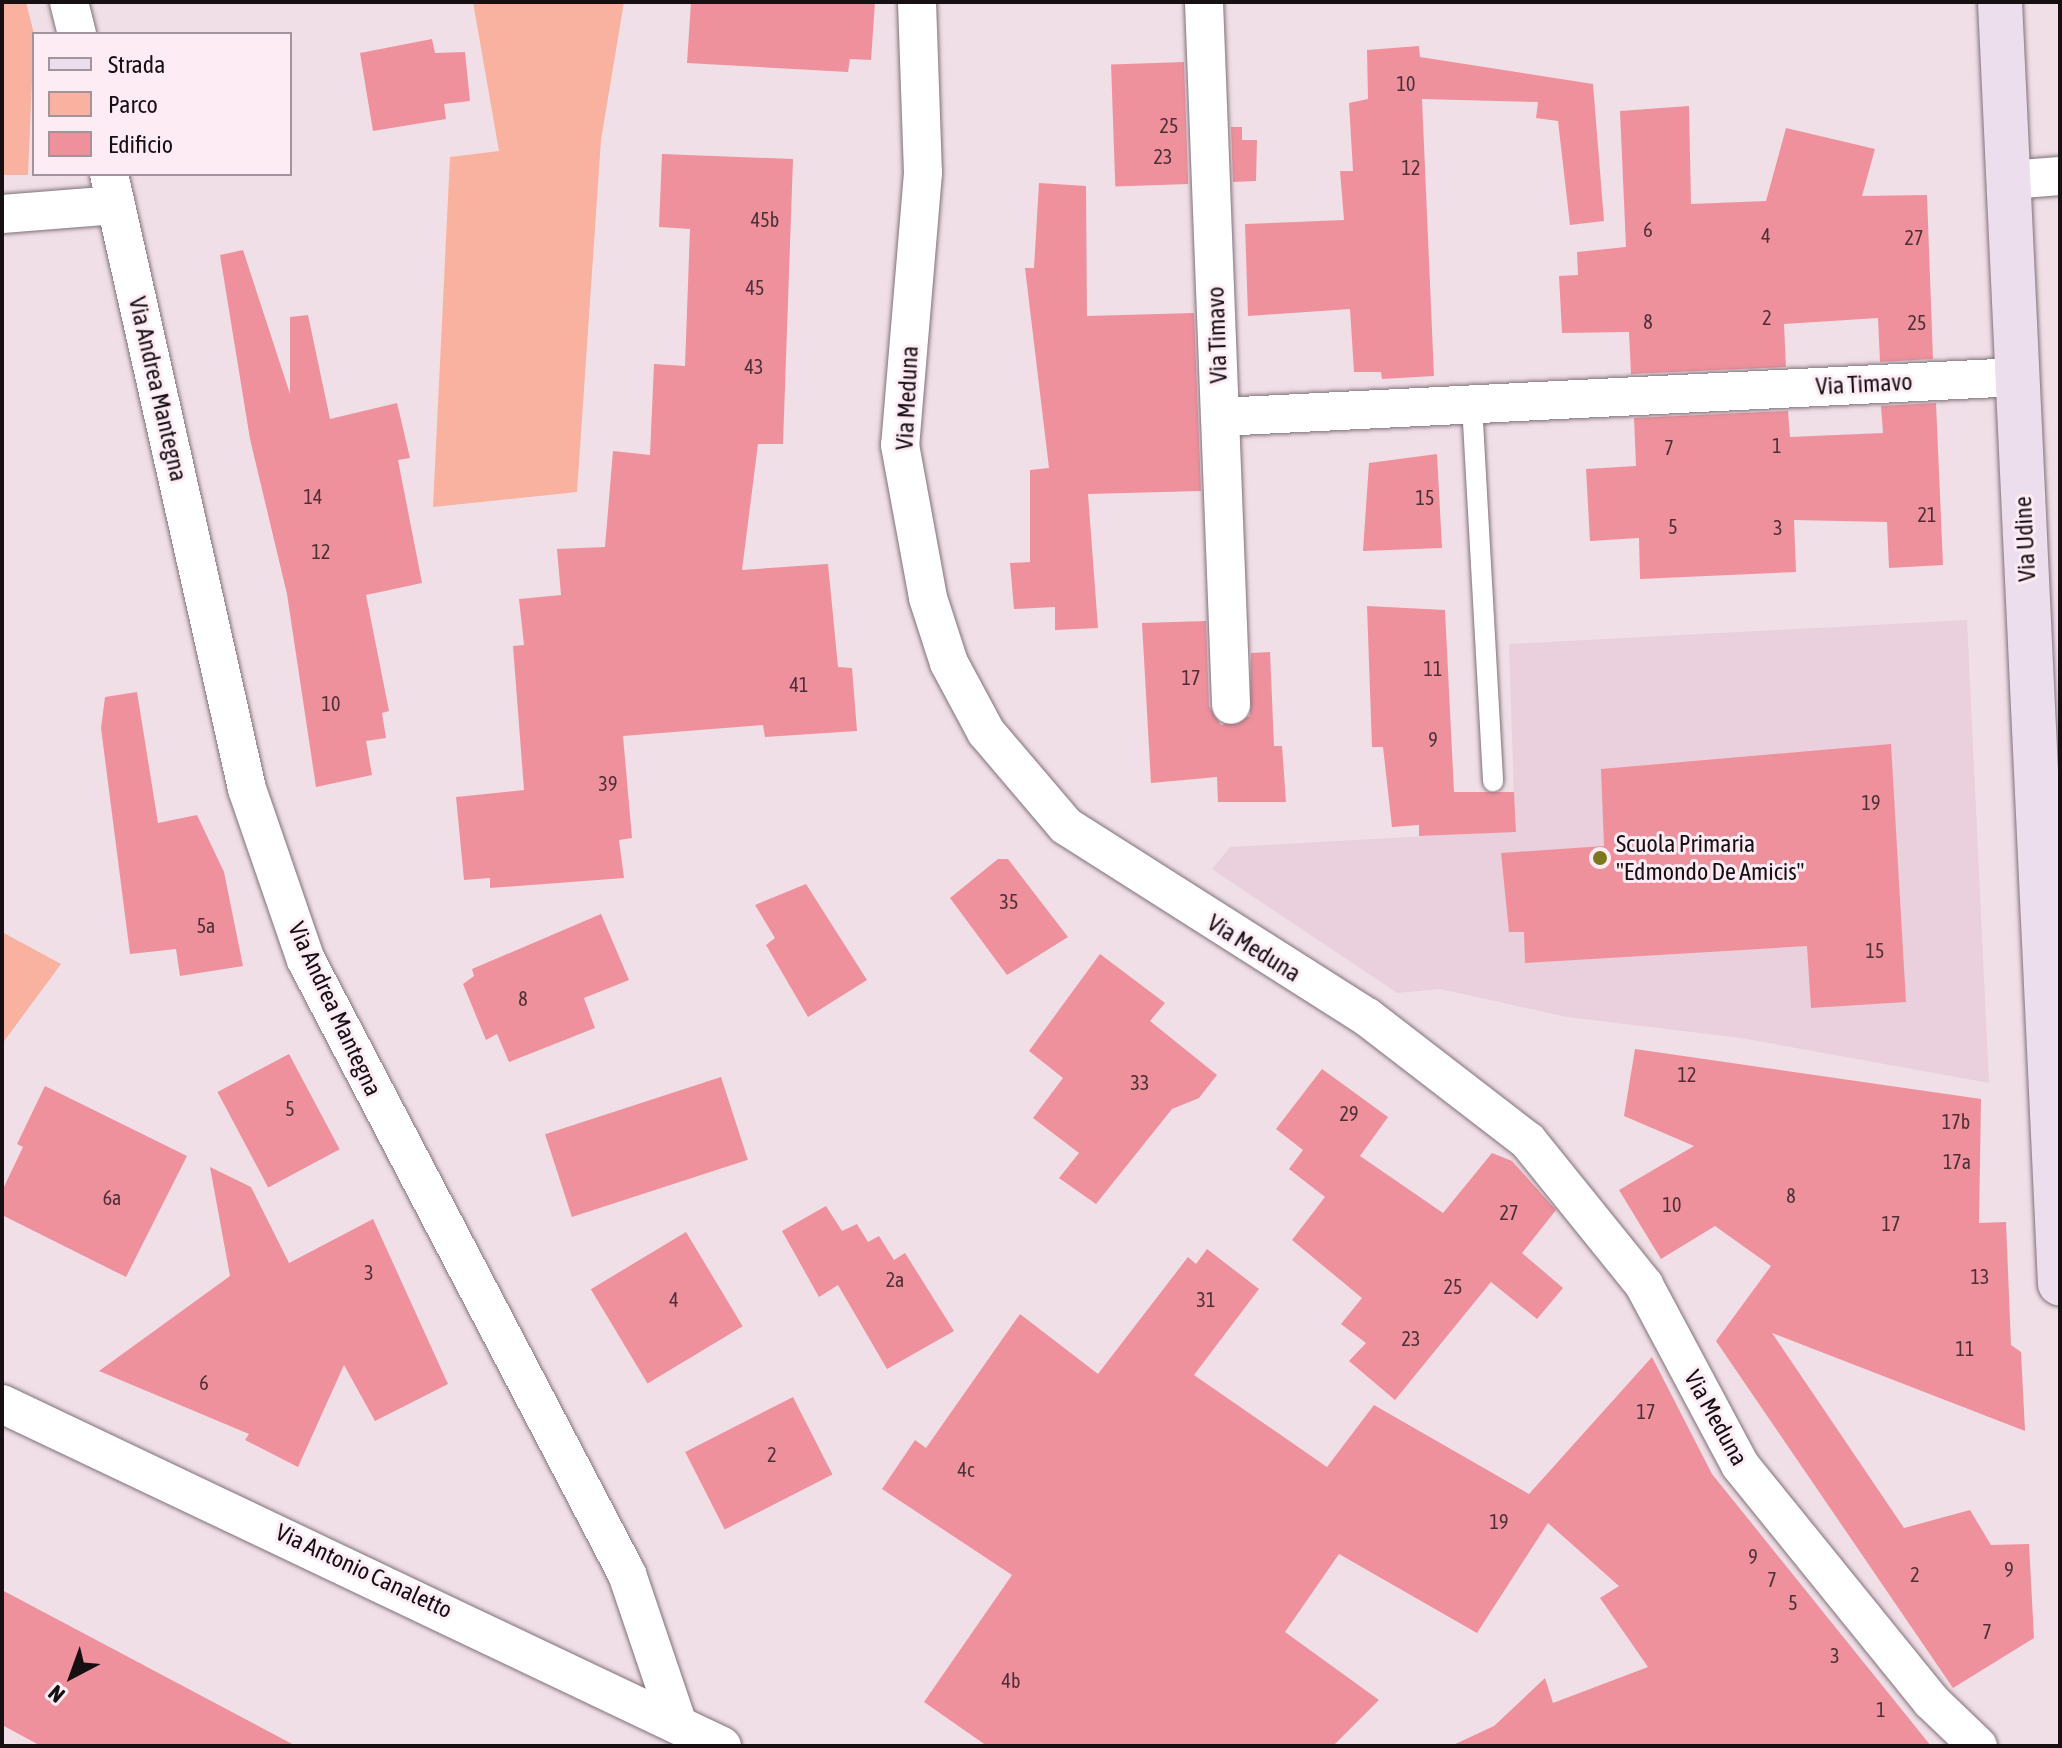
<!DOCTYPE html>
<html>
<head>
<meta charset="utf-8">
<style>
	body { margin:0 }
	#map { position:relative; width:2062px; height:1748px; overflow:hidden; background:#f0dfe7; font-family:"Asap Condensed",sans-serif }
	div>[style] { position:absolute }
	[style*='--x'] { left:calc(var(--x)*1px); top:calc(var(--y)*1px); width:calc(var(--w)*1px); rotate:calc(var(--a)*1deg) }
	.built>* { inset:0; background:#ead0dc }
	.green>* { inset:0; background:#f8b29f }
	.building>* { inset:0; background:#ee919d; transform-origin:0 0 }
	.roads { filter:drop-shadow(0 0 2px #817179) drop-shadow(0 0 2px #817179) }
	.lane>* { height:20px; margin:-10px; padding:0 10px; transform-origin:10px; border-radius:10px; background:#fff }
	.street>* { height:38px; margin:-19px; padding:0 19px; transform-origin:19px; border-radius:19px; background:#fff }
	.secondary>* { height:44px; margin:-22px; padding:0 22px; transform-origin:22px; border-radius:22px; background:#eddeee }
	.dots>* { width:22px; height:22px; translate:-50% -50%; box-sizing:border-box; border:4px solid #feecf4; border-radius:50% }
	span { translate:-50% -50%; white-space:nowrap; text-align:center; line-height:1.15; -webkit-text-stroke:6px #feecf4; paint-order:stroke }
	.number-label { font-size:20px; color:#4c3036 }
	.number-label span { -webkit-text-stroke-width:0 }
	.street-label { font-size:24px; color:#161013 }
	.poi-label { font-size:24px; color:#161013 }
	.left { translate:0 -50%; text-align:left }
	.frame { position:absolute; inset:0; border:4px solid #161013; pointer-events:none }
	.legend { position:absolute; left:32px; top:32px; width:260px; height:144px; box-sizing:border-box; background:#feecf4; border:2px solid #a1949a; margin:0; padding:10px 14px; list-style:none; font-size:24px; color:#161013 }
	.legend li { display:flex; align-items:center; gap:16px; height:40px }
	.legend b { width:40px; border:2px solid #a1949a }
	.north { position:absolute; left:32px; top:1636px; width:80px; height:80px; -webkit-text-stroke:6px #feecf4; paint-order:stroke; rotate:221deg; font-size:22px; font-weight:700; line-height:32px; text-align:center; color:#161013 }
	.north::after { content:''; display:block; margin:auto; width:28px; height:36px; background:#161013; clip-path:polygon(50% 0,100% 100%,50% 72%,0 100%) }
</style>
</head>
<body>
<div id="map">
	<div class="built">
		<i style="clip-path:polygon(1967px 620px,1989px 1083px,1741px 1038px,1567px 1017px,1440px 989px,1397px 993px,1212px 869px,1230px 847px,1515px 831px,1509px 644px)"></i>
	</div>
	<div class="green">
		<i style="clip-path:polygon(2px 2px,26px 2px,34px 34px,28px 175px,2px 175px)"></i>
		<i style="clip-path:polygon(473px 2px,624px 2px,601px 140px,577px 492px,433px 507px,450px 157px,499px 151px)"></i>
		<i style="clip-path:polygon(2px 932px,61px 964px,2px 1044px)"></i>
	</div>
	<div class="building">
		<i style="clip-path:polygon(691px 2px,875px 2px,871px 60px,850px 59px,848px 72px,687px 63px)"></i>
		<i style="clip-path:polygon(432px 39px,435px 53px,465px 52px,470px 101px,444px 104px,446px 119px,373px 131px,360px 53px)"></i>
		<i style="clip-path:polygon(1419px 46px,1420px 57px,1593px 84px,1604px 221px,1570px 225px,1558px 121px,1536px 118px,1538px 102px,1422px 99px,1434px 376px,1382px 379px,1381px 372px,1354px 372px,1350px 309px,1248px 316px,1245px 224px,1344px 220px,1340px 171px,1353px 171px,1349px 103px,1368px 99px,1367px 50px)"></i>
		<i style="left:1184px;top:62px;width:122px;height:73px;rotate:88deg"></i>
		<i style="clip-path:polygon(1689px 106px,1691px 204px,1766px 201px,1786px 128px,1875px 149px,1862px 196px,1927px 195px,1933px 359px,1880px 362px,1878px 318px,1784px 324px,1786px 367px,1631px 374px,1629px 332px,1562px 333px,1559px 276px,1578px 275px,1577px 252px,1626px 247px,1620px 111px)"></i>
		<i style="clip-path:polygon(1231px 127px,1242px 127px,1242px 140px,1257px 140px,1256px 181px,1233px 182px)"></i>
		<i style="clip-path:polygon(662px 154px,793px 159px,783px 444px,758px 444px,742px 570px,828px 564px,838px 667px,852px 668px,857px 731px,765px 737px,763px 725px,623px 736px,632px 838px,619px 840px,624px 878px,490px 888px,490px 878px,464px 880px,456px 797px,524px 790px,513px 646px,524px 645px,519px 599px,561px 595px,557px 549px,605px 547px,613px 451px,650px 455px,654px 364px,685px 366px,690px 229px,659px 227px)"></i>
		<i style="clip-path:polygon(1039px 183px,1086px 186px,1087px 316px,1194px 313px,1201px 491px,1088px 494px,1098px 628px,1055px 630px,1055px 607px,1014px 609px,1010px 563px,1030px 562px,1030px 470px,1049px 468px,1025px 268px,1034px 268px)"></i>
		<i style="clip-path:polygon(243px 250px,290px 394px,290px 317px,308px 315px,330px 419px,397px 403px,410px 458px,398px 460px,422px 583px,366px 595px,389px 711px,382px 713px,386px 738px,366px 741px,372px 775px,316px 787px,287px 594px,250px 439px,220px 255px)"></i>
		<i style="clip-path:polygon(1936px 403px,1943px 565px,1889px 568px,1887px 522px,1794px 520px,1796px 572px,1640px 579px,1639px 538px,1590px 541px,1586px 469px,1636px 466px,1634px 418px,1788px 411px,1790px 437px,1883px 433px,1881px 406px)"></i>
		<i style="clip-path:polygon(1437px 454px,1442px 548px,1363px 551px,1369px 463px)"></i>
		<i style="clip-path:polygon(1367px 606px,1445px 610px,1454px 792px,1514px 792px,1516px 832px,1419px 836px,1419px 825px,1392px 827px,1383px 747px,1372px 747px)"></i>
		<i style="clip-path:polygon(1206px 621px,1209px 706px,1221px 725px,1250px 716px,1251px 653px,1270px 652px,1274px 746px,1282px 746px,1286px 802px,1218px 802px,1217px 777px,1151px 783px,1142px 623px)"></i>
		<i style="clip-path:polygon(137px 692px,158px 823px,197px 815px,224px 872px,243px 966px,180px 976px,176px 949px,130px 954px,101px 728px,105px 697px)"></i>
		<i style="clip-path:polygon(1891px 744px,1906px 1002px,1811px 1008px,1807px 946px,1525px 963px,1524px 932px,1509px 932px,1501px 853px,1604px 846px,1601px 769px)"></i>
		<i style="clip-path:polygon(998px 859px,1008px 859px,1068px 937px,1007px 975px,950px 898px)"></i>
		<i style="clip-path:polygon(806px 884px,867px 980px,808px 1017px,766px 945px,775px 938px,755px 905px)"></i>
		<i style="clip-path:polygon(601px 914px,629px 980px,584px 998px,595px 1028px,509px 1062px,497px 1034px,486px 1040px,463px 984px,474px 976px,472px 969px)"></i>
		<i style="clip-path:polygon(1100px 954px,1165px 1003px,1150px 1021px,1217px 1075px,1199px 1098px,1172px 1109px,1096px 1204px,1059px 1178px,1079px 1153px,1033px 1118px,1063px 1078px,1029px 1051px)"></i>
		<i style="clip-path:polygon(1635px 1049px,1981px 1099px,1979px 1223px,2006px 1222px,2011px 1345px,2021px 1352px,2025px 1431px,1772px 1333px,1904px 1528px,1970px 1510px,1991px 1545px,2029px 1544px,2034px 1638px,1953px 1688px,1716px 1341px,1771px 1266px,1715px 1226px,1661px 1259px,1619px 1190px,1694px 1146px,1624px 1116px)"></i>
		<i style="left:289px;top:1054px;width:108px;height:81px;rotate:62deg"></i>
		<i style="clip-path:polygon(1322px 1069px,1388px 1117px,1360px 1156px,1443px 1213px,1492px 1153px,1512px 1161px,1556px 1210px,1522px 1253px,1563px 1288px,1537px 1319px,1491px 1282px,1395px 1400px,1349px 1361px,1366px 1343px,1341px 1324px,1362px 1298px,1292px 1240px,1325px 1197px,1289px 1169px,1303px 1150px,1276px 1129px)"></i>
		<i style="left:721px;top:1077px;width:87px;height:185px;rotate:72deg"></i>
		<i style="clip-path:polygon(45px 1086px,187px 1156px,126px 1277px,2px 1215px,2px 1191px,23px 1147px,17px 1144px)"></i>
		<i style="clip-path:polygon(210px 1167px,251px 1187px,289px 1263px,373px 1219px,448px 1384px,375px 1421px,344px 1365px,298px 1467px,245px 1440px,249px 1434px,99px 1371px,230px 1276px)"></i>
		<i style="clip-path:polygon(826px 1206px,842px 1231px,857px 1224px,868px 1242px,879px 1236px,894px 1260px,905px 1253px,954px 1331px,887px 1369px,838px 1285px,819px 1297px,782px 1231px)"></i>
		<i style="left:686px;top:1232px;width:110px;height:111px;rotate:59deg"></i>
		<i style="clip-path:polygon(1207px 1249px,1259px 1289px,1194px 1375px,1327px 1467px,1374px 1405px,1529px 1494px,1652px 1357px,1712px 1474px,1931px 1746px,1451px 1746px,1494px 1726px,1545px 1678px,1553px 1703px,1648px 1667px,1600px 1598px,1619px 1586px,1548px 1523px,1477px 1633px,1339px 1554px,1285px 1632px,1379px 1700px,1333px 1746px,987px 1746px,924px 1702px,1012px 1575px,882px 1489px,915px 1440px,926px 1448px,1020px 1314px,1098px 1374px,1188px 1257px,1196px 1264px)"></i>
		<i style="left:793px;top:1397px;width:87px;height:121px;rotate:63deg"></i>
		<i style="clip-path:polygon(2px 1590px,296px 1746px,41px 1746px,2px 1725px)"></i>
	</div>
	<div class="roads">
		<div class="lane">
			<i style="--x:1472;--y:404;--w:378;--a:86.8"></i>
		</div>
		<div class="street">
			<i style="--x:69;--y:2;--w:33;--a:76"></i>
			<i style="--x:917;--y:2;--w:171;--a:88"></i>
			<i style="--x:923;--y:173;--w:273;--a:94.8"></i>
			<i style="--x:900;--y:445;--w:156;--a:79.6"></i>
			<i style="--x:928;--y:598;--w:68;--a:72.1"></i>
			<i style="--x:949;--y:663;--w:78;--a:61.8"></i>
			<i style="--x:986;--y:732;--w:123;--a:49.6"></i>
			<i style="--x:1066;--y:826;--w:356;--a:32.4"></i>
			<i style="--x:1367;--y:1017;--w:203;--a:37.6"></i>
			<i style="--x:1528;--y:1141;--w:185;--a:51.1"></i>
			<i style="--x:1644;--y:1285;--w:204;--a:61.9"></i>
			<i style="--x:1740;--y:1465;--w:304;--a:51"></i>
			<i style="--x:1931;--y:1701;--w:65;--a:43.8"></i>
			<i style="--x:1204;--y:2;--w:415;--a:87.8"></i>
			<i style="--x:1220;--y:417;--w:799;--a:-2.87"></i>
			<i style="--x:109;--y:174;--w:630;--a:77.35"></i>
			<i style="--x:247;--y:789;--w:181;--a:71"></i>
			<i style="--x:306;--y:960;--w:693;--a:62.4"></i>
			<i style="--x:627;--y:1574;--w:153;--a:71.3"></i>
			<i style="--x:2009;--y:180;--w:51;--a:-4.5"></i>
			<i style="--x:2;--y:214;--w:114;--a:-4.5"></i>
			<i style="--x:1220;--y:417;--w:288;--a:87.8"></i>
			<i style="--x:2;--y:1404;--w:797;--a:25.41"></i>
		</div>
		<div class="secondary">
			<i style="--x:2000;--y:2;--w:1283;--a:87.32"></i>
		</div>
	</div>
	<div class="dots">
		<i style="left:1600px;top:858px;background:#7c771d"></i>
	</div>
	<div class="number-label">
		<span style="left:1406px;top:83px">10</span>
		<span style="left:1169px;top:125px">25</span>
		<span style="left:1163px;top:156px">23</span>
		<span style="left:1411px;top:167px">12</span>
		<span style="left:765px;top:219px">45b</span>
		<span style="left:1648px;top:229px">6</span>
		<span style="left:1766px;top:235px">4</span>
		<span style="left:1914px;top:237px">27</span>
		<span style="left:755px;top:287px">45</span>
		<span style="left:1767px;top:317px">2</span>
		<span style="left:1648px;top:321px">8</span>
		<span style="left:1917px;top:322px">25</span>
		<span style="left:754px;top:366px">43</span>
		<span style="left:1777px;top:445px">1</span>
		<span style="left:1669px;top:447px">7</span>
		<span style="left:313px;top:496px">14</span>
		<span style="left:1425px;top:497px">15</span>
		<span style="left:1927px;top:514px">21</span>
		<span style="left:1673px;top:526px">5</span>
		<span style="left:1778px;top:527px">3</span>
		<span style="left:321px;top:551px">12</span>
		<span style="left:1433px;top:668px">11</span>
		<span style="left:1191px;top:677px">17</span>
		<span style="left:799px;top:684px">41</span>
		<span style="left:331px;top:703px">10</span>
		<span style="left:1433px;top:739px">9</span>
		<span style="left:608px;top:783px">39</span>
		<span style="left:1871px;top:802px">19</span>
		<span style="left:1009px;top:901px">35</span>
		<span style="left:206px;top:925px">5a</span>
		<span style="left:1875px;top:950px">15</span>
		<span style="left:523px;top:998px">8</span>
		<span style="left:1687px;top:1074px">12</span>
		<span style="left:1140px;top:1082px">33</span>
		<span style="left:290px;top:1108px">5</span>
		<span style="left:1349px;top:1113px">29</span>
		<span style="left:1956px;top:1121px">17b</span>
		<span style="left:1957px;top:1161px">17a</span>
		<span style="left:1791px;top:1195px">8</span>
		<span style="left:112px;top:1197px">6a</span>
		<span style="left:1672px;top:1204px">10</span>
		<span style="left:1509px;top:1212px">27</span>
		<span style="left:1891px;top:1223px">17</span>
		<span style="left:369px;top:1272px">3</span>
		<span style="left:1980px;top:1276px">13</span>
		<span style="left:895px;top:1279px">2a</span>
		<span style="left:1453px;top:1286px">25</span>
		<span style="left:674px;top:1299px">4</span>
		<span style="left:1206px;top:1299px">31</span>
		<span style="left:1411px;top:1338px">23</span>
		<span style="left:1965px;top:1348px">11</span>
		<span style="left:204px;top:1382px">6</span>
		<span style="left:1646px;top:1411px">17</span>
		<span style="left:772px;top:1454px">2</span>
		<span style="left:966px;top:1469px">4c</span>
		<span style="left:1499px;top:1521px">19</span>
		<span style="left:1753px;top:1556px">9</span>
		<span style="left:2009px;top:1569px">9</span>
		<span style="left:1915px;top:1574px">2</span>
		<span style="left:1772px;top:1579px">7</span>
		<span style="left:1793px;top:1602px">5</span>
		<span style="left:1987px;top:1631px">7</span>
		<span style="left:1835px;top:1655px">3</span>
		<span style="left:1011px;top:1680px">4b</span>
		<span style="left:1881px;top:1709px">1</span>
	</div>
	<div class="street-label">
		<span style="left:1217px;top:335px;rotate:-92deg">Via Timavo</span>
		<span style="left:1864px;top:384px;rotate:-3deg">Via Timavo</span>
		<span style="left:158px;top:389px;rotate:77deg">Via Andrea Mantegna</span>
		<span style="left:907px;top:398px;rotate:-87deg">Via Meduna</span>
		<span style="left:2025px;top:539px;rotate:-93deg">Via Udine</span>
		<span style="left:1254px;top:948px;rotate:32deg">Via Meduna</span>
		<span style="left:335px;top:1009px;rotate:65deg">Via Andrea Mantegna</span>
		<span style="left:1716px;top:1418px;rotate:61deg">Via Meduna</span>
		<span style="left:364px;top:1571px;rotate:25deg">Via Antonio Canaletto</span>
	</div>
	<div class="poi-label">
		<span class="left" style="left:1616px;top:858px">Scuola Primaria<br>"Edmondo De Amicis"</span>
	</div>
	<div class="frame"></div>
	<ul class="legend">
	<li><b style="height:10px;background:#eddeee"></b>Strada</li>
	<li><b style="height:22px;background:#f8b29f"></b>Parco</li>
	<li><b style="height:22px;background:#ee919d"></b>Edificio</li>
	</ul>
	<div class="north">N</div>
</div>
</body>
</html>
